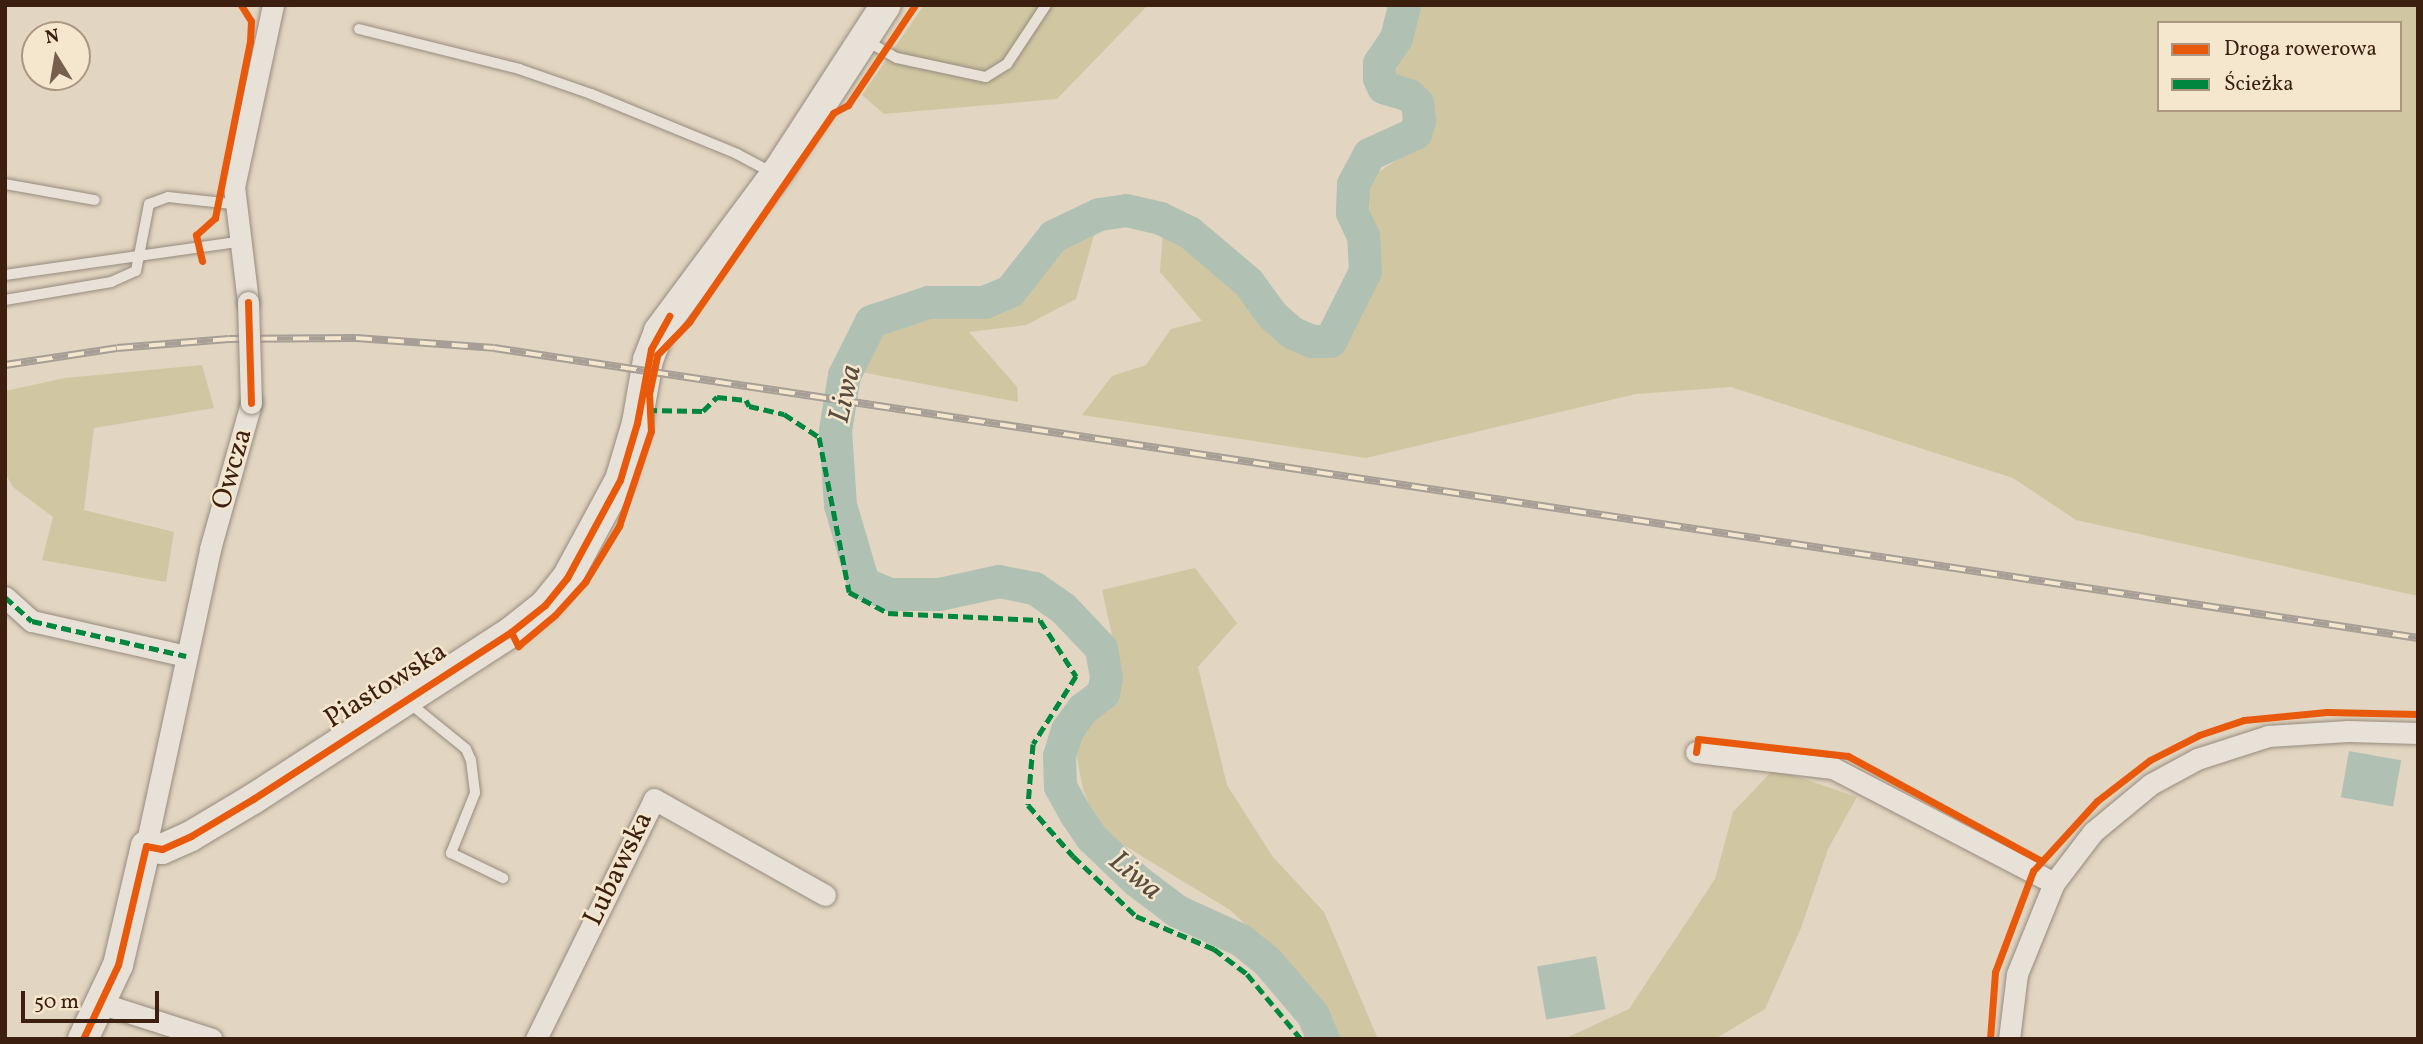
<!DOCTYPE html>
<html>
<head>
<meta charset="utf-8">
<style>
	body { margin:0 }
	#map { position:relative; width:2423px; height:1044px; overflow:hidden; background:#e2d5c1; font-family:Vollkorn,serif }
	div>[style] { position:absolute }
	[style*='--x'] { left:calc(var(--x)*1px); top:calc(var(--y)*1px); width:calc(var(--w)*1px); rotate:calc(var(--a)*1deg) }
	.green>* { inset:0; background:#d0c7a2 }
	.water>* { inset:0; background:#b0c1b4; transform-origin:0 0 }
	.river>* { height:33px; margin:-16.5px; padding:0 16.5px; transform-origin:16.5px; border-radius:16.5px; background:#b0c1b4 }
	.roads { filter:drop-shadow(0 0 2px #978b7e) drop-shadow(0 0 2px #978b7e) }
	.lane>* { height:10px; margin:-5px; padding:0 5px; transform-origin:5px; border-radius:5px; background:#e7e1d7 }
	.street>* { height:21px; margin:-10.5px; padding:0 10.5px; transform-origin:10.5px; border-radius:10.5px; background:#e7e1d7 }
	.secondary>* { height:30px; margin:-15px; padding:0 15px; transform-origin:15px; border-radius:15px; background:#e7e1d7 }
	.rail>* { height:8px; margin-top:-4px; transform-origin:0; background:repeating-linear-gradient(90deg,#f5e6ce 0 16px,#a79f96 0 32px); box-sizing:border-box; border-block:2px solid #a79f96 }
	.bridges { filter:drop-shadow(0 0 2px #978b7e) drop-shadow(0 0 2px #978b7e) }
	.street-bridge>* { height:21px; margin:-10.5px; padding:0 10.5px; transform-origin:10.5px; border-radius:10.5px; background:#e7e1d7 }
	.quiet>* { height:5px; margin-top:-2.5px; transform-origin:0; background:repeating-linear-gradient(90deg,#00873e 0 10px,transparent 0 15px) }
	.cycleway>* { height:7px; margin:-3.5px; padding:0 3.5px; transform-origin:3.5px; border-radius:3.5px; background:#e8590c }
	span { translate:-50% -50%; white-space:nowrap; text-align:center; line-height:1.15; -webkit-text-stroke:5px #f5e6ce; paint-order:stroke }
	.street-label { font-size:28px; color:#3c1f0e }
	.water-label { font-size:30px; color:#584d3e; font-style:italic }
	.frame { position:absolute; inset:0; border:7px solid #3c1f0e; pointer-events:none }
	.legend { position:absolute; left:2157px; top:21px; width:245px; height:91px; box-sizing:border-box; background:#f5e6ce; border:2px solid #ab9681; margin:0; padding:9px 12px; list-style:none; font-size:21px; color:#3c1f0e }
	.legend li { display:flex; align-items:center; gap:14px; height:35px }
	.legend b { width:35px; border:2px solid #ab9681 }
	.north { position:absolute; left:21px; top:21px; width:70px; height:70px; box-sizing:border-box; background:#f5e6ce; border:2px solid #ab9681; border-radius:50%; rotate:349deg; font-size:19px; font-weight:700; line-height:28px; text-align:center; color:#3c1f0e }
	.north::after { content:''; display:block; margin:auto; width:24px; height:32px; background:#765f4d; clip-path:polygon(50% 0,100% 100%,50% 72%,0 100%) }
	.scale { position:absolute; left:21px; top:991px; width:138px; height:32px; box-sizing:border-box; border:4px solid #3c1f0e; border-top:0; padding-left:9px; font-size:21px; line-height:24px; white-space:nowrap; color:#3c1f0e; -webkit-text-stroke:5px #f5e6ce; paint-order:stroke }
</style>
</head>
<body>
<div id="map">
	<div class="green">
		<i style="clip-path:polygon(924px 5px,1148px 5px,1057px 99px,884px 114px,862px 95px)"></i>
		<i style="clip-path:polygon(evenodd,1418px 5px,2418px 5px,2418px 596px,2076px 520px,2013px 478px,1731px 387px,1636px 394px,1366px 458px,1082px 415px,1112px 376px,1146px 365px,1171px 329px,1202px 321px,1160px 272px,1163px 231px,1232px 281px,1269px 333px,1321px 353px,1343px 346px,1373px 272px,1368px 179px,1427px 140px,1427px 95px,1393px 80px,1418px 5px,2159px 23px,2400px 23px,2400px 110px,2159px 110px,2159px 23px)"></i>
		<i style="clip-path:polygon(1096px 228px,1076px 299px,1026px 325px,969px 332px,1017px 387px,1018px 402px,861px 372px,881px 332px,941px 309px,988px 312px,1032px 290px,1063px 244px)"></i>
		<i style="clip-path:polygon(202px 365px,214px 408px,94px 428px,84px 510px,174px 532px,166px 582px,42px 560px,53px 517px,13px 487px,5px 473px,5px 391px,65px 378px)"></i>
		<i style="clip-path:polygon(1195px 568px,1237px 623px,1198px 667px,1227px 785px,1273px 857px,1324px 912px,1378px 1039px,1333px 1039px,1304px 984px,1260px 938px,1230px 910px,1122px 844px,1095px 820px,1083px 789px,1077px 758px,1082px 729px,1111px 709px,1120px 672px,1102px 590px)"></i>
		<i style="clip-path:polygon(1774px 769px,1857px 797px,1828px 849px,1801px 928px,1765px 1009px,1715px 1039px,1564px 1039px,1629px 1009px,1715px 879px,1733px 812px)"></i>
	</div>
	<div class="water">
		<i style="left:2349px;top:751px;width:53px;height:47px;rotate:10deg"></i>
		<i style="left:1596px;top:956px;width:54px;height:60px;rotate:80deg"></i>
	</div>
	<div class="river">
		<i style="--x:1323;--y:1039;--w:26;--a:-113"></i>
		<i style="--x:1313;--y:1015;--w:71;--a:-130.4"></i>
		<i style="--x:1267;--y:961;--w:33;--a:-141"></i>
		<i style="--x:1241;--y:940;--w:70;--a:-155.6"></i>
		<i style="--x:1177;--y:911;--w:51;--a:-142.9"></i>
		<i style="--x:1136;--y:880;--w:62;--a:-136.3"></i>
		<i style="--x:1091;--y:837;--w:27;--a:-124"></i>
		<i style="--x:1076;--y:815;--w:33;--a:-119"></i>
		<i style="--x:1060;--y:786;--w:30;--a:-92"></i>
		<i style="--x:1059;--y:756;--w:27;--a:-73"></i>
		<i style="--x:1067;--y:730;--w:26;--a:-54"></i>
		<i style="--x:1082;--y:709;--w:26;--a:-37"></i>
		<i style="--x:1103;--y:693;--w:16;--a:-79"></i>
		<i style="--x:1106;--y:677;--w:29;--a:-100"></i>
		<i style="--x:1101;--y:648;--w:55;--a:-133.5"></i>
		<i style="--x:1063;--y:608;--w:35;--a:-145"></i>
		<i style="--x:1034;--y:588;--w:36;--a:-169"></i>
		<i style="--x:999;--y:581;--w:61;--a:167.8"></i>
		<i style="--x:939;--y:594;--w:50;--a:180"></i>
		<i style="--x:889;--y:594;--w:28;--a:-157"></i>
		<i style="--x:863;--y:583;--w:81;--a:-106.4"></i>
		<i style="--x:840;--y:505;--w:75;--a:-93.8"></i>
		<i style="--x:835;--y:430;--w:56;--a:-80.7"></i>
		<i style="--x:844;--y:375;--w:60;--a:-63.4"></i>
		<i style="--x:871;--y:321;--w:60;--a:-18.4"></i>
		<i style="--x:928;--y:302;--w:56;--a:0"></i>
		<i style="--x:984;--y:302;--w:28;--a:-23"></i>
		<i style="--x:1010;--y:291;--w:70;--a:-52"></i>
		<i style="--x:1053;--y:236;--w:51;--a:-25.6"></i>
		<i style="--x:1099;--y:214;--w:27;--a:-8"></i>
		<i style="--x:1126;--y:210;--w:35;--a:13"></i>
		<i style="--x:1160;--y:218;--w:32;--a:26"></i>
		<i style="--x:1189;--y:232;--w:77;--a:40.3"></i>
		<i style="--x:1248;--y:282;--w:39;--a:54"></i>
		<i style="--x:1271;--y:314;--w:27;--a:42"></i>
		<i style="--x:1291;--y:332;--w:22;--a:24"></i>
		<i style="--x:1311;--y:341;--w:19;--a:0"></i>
		<i style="--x:1330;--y:341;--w:78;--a:-63.4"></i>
		<i style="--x:1365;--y:271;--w:35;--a:-93"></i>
		<i style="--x:1363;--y:236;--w:26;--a:-115"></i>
		<i style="--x:1352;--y:212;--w:28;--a:-88"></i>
		<i style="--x:1353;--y:184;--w:34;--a:-62"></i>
		<i style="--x:1369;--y:154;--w:51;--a:-24.5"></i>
		<i style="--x:1415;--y:133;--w:13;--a:-72"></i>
		<i style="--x:1419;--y:121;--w:18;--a:-96"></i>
		<i style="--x:1417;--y:103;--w:11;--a:-135"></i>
		<i style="--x:1409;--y:95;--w:27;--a:-163"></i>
		<i style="--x:1383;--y:87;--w:10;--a:-114"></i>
		<i style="--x:1379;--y:78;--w:15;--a:-90"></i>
		<i style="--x:1379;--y:63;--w:30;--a:-56"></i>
		<i style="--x:1396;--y:38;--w:34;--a:-76"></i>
	</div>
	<div class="roads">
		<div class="lane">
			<i style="--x:359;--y:29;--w:165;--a:14"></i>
			<i style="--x:519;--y:69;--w:76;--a:19.1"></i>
			<i style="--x:591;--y:94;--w:158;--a:22.3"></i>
			<i style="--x:737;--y:154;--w:40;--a:28"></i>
			<i style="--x:867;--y:41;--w:34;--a:30"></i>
			<i style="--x:897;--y:58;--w:91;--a:12.1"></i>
			<i style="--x:986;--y:77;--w:25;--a:-32"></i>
			<i style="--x:1007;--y:64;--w:71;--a:-56.5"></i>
			<i style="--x:5;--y:184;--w:91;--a:10.1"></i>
			<i style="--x:5;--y:275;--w:234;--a:-8.1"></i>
			<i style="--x:5;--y:300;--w:108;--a:-9.6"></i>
			<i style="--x:111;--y:282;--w:27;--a:-24"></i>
			<i style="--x:136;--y:271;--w:68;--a:-79"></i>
			<i style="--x:149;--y:204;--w:20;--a:-20"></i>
			<i style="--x:168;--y:197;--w:65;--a:6.1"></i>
			<i style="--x:407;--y:701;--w:76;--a:39.1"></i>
			<i style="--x:466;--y:749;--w:12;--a:66"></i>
			<i style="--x:471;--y:760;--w:33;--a:83"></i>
			<i style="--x:475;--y:793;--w:65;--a:111.8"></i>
			<i style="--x:451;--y:853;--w:58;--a:25.7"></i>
		</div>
		<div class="street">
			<i style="--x:248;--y:302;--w:116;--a:-96.9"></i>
			<i style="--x:234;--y:187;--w:186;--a:-77.9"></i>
			<i style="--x:5;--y:597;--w:36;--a:42"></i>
			<i style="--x:32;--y:621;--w:158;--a:12.8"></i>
			<i style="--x:1696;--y:752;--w:138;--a:6.7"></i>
			<i style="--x:1833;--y:768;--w:249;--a:27.5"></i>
			<i style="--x:146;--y:846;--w:304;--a:-77.8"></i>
			<i style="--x:210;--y:549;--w:152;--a:-74.3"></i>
			<i style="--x:103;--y:1004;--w:114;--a:17.8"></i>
			<i style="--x:536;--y:1039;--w:267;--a:-63.8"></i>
			<i style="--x:654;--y:799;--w:196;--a:29.3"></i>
			<i style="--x:2009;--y:1039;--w:65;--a:-83"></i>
			<i style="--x:2017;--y:974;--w:98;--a:-67.9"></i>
			<i style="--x:2054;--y:883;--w:64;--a:-52.6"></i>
			<i style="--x:2093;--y:832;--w:75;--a:-39.6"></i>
			<i style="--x:2151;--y:784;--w:52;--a:-28.5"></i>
			<i style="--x:2197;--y:759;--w:75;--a:-17.9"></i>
			<i style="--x:2268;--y:736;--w:80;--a:-3.6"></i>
			<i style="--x:2348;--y:731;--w:70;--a:1.6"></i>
		</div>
		<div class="secondary">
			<i style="--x:83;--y:1039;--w:82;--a:-64.7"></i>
			<i style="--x:118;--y:965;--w:122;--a:-76.8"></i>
			<i style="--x:146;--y:846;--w:16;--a:11"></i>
			<i style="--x:162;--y:849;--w:32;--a:-24"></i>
			<i style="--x:191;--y:836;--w:72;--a:-30.8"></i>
			<i style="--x:253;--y:799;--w:307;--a:-32.9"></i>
			<i style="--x:511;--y:632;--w:43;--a:-38.5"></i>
			<i style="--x:545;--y:605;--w:35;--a:-51"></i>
			<i style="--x:567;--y:578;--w:111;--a:-61.6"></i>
			<i style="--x:620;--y:480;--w:59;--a:-73.4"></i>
			<i style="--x:637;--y:423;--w:64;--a:-80.1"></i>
			<i style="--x:648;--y:360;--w:31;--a:-69"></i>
			<i style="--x:659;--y:331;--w:199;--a:-53.4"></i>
			<i style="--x:778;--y:171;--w:198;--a:-57"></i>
		</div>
	</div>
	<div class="rail">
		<i style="--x:5;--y:365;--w:113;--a:-8.6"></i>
		<i style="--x:117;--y:348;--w:112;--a:-4.6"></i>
		<i style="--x:229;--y:339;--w:127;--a:-0.5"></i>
		<i style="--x:356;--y:338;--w:138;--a:4.1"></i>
		<i style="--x:494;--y:348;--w:1946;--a:8.57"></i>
	</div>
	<div class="bridges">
		<div class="street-bridge">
			<i style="--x:248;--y:302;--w:101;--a:88.3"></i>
		</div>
	</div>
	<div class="quiet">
		<i style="--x:647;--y:410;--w:56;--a:1"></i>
		<i style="--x:703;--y:411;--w:20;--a:-45"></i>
		<i style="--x:717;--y:397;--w:29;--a:6"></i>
		<i style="--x:746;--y:400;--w:7;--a:63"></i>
		<i style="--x:749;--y:406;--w:36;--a:13"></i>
		<i style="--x:784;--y:414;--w:42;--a:33.3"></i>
		<i style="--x:819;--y:437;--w:158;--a:79"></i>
		<i style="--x:849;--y:592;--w:44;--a:28.3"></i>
		<i style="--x:888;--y:613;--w:152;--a:2.6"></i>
		<i style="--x:1040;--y:620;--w:67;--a:57.3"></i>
		<i style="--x:1076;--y:676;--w:80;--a:122.3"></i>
		<i style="--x:1033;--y:744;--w:61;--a:94.7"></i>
		<i style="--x:1028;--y:805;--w:68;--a:48.6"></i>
		<i style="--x:1073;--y:856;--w:87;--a:43.6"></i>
		<i style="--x:1136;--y:916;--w:85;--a:22.9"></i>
		<i style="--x:1214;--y:949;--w:41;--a:37.1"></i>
		<i style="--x:1247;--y:974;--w:85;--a:50.3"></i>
		<i style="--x:5;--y:597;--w:36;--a:42"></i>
		<i style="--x:32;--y:621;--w:158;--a:12.8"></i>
	</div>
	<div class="cycleway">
		<i style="--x:202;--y:261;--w:27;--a:-103"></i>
		<i style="--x:196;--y:235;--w:25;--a:-42"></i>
		<i style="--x:215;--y:218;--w:180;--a:-78.8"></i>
		<i style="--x:250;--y:41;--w:20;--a:-87"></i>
		<i style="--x:251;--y:21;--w:19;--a:-122"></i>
		<i style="--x:248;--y:302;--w:101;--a:88.3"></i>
		<i style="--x:511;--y:632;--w:16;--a:63"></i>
		<i style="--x:518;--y:646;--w:48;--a:-40"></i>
		<i style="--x:555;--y:615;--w:45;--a:-47.7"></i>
		<i style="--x:585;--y:582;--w:66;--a:-58.7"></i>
		<i style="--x:619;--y:526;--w:100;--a:-71.4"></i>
		<i style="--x:651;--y:431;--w:37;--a:-93"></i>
		<i style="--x:649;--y:394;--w:40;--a:-78"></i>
		<i style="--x:657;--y:355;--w:46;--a:-45.9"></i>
		<i style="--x:689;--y:322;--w:254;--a:-55.4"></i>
		<i style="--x:833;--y:113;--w:17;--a:-28"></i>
		<i style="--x:848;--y:105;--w:120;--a:-56.2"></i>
		<i style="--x:1696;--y:752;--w:13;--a:-81"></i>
		<i style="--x:1698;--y:739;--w:151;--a:6.5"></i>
		<i style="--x:1848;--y:756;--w:220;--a:28.5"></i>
		<i style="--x:83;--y:1039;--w:82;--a:-64.7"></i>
		<i style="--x:118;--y:965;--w:122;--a:-76.8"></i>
		<i style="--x:146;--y:846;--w:16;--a:11"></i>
		<i style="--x:162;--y:849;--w:32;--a:-24"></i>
		<i style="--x:191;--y:836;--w:72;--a:-30.8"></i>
		<i style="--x:253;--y:799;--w:307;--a:-32.9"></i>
		<i style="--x:511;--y:632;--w:43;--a:-38.5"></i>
		<i style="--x:545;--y:605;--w:35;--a:-51"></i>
		<i style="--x:567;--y:578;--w:111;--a:-61.6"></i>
		<i style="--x:620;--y:480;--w:59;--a:-73.4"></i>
		<i style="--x:637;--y:423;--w:75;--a:-79.3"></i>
		<i style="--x:651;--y:349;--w:38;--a:-61"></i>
		<i style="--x:1990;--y:1039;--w:67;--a:-85.7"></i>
		<i style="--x:1995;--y:972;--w:108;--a:-69.4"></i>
		<i style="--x:2033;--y:871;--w:95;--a:-47.6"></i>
		<i style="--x:2097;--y:801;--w:67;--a:-37.7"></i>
		<i style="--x:2150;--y:760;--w:55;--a:-27"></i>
		<i style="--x:2199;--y:735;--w:47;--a:-18.4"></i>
		<i style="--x:2244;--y:720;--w:83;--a:-5.5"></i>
		<i style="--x:2327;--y:712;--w:91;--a:1.3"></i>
	</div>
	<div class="street-label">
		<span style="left:233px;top:469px;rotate:-74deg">Owcza</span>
		<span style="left:386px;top:686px;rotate:-32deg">Piastowska</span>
		<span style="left:619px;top:869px;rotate:-64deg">Lubawska</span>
	</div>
	<div class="water-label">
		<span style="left:846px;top:394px;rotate:-77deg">Liwa</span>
		<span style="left:1135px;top:876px;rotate:40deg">Liwa</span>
	</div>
	<div class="frame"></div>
	<ul class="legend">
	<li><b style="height:9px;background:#e8590c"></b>Droga rowerowa</li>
	<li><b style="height:9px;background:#00873e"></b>Ścieżka</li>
	</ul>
	<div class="north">N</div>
	<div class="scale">50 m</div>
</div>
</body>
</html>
